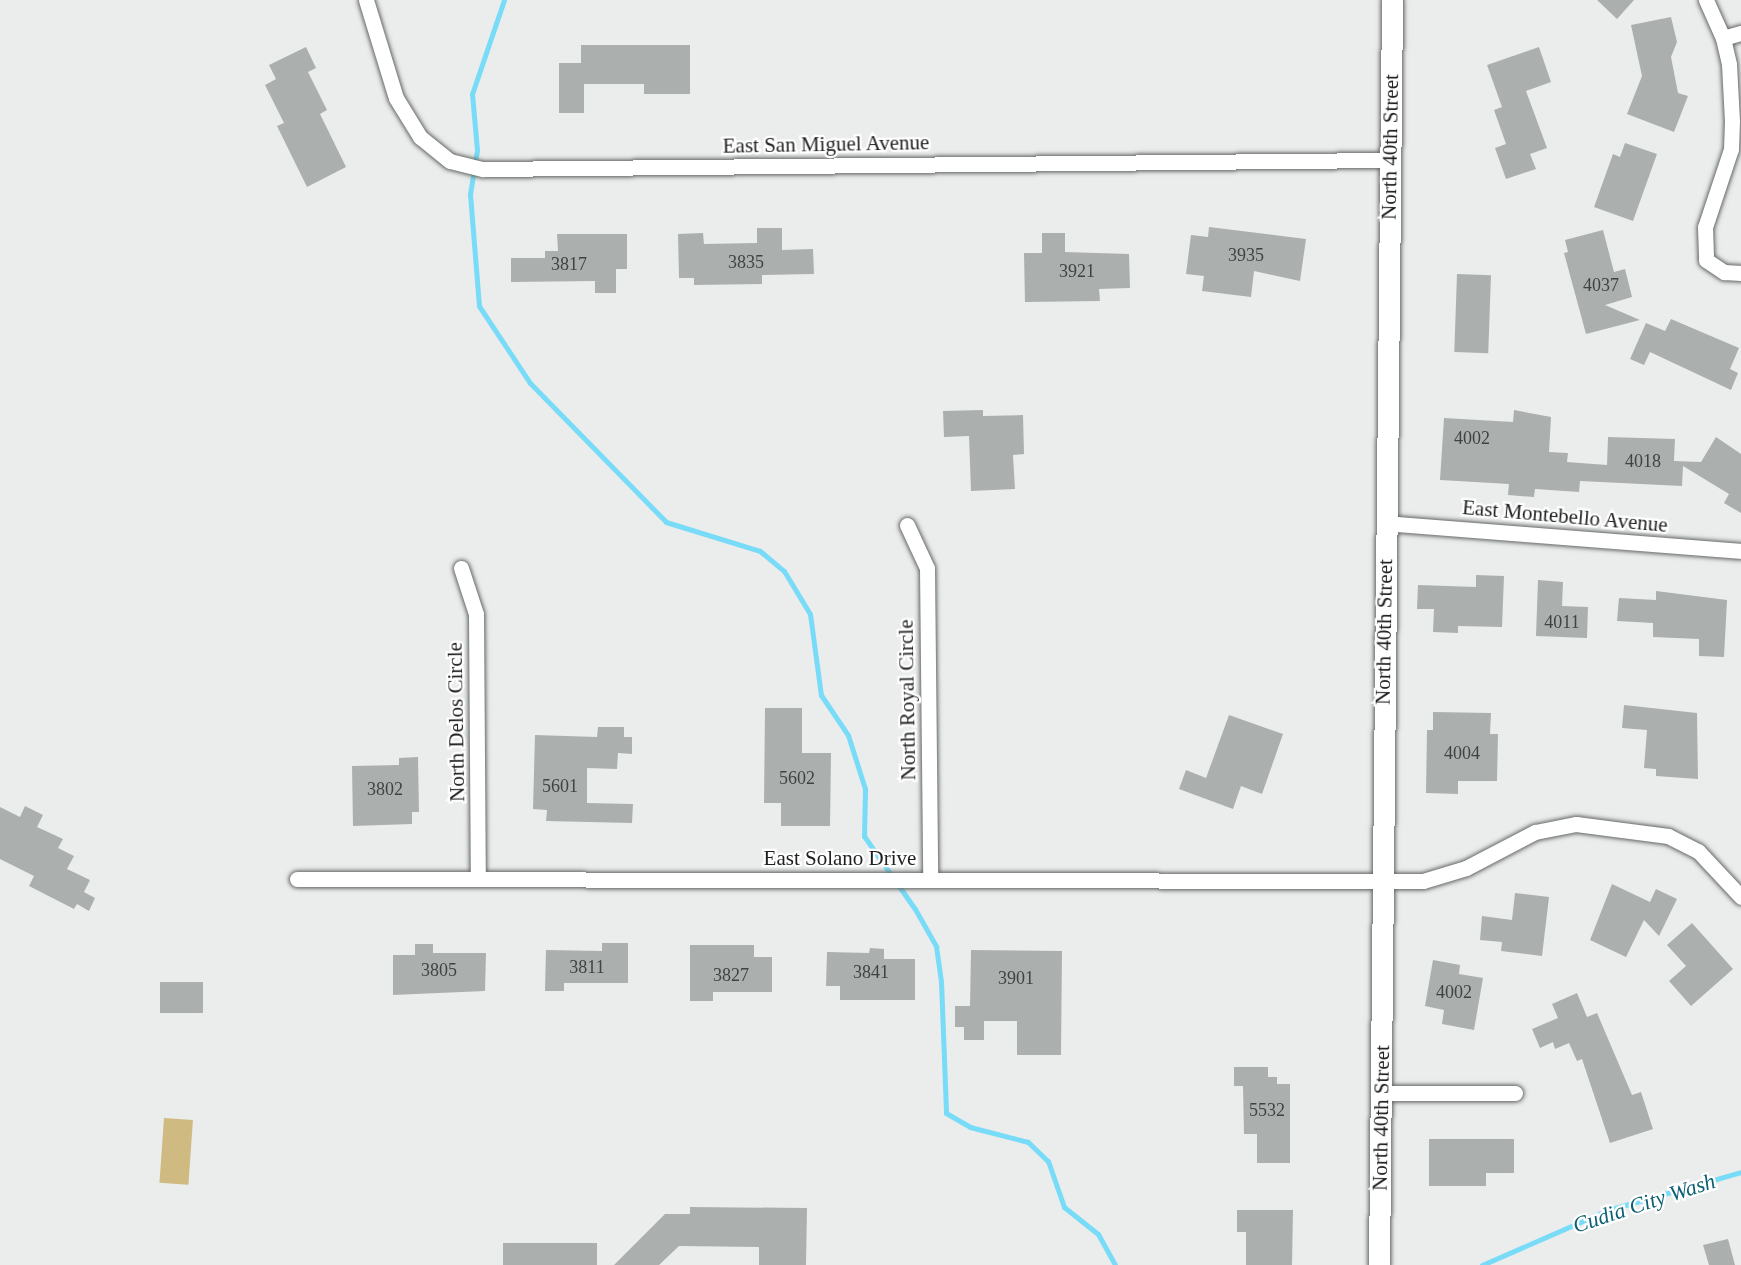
<!DOCTYPE html>
<html>
<head>
<meta charset="utf-8">
<style>
	body { margin:0 }
	#map { position:relative; width:1741px; height:1265px; overflow:hidden; background:#eaedeb; font-family:"Times New Roman",serif }
	div>[style] { position:absolute }
	[style*='--x'] { left:calc(var(--x)*1px); top:calc(var(--y)*1px); width:calc(var(--w)*1px); rotate:calc(var(--a)*1deg) }
	.green>* { inset:0; background:#cfbb82; transform-origin:0 0 }
	.stream>* { height:5px; margin:-2.5px; padding:0 2.5px; transform-origin:2.5px; border-radius:2.5px; background:#78dbf7 }
	.building>* { inset:0; background:#abb0af; transform-origin:0 0 }
	.roads { filter:drop-shadow(0 0 2px #666967) drop-shadow(0 0 2px #666967) }
	.street>* { height:15px; margin:-7.5px; padding:0 7.5px; transform-origin:7.5px; border-radius:7.5px; background:#fff }
	.secondary>* { height:21px; margin:-10.5px; padding:0 10.5px; transform-origin:10.5px; border-radius:10.5px; background:#fff }
	span { translate:-50% -50%; white-space:nowrap; text-align:center; line-height:1.15; -webkit-text-stroke:4.5px #fff; paint-order:stroke }
	.number-label { font-size:18px; color:#414342 }
	.number-label span { -webkit-text-stroke-width:0 }
	.street-label { font-size:21px; color:#1e1f1e }
	.water-label { font-size:22px; color:#0b6073; font-style:italic }
</style>
</head>
<body>
<div id="map">
	<div class="green">
		<i style="left:164px;top:1118px;width:29px;height:65px;rotate:4deg"></i>
	</div>
	<div class="stream">
		<i style="--x:504;--y:0;--w:99;--a:108.8"></i>
		<i style="--x:472;--y:94;--w:56;--a:84.9"></i>
		<i style="--x:477;--y:150;--w:45;--a:99"></i>
		<i style="--x:470;--y:194;--w:112;--a:85.4"></i>
		<i style="--x:479;--y:306;--w:92;--a:56.5"></i>
		<i style="--x:530;--y:383;--w:194;--a:45.6"></i>
		<i style="--x:666;--y:522;--w:98;--a:17.1"></i>
		<i style="--x:760;--y:551;--w:31;--a:40"></i>
		<i style="--x:784;--y:571;--w:50;--a:58.8"></i>
		<i style="--x:810;--y:614;--w:82;--a:82.3"></i>
		<i style="--x:821;--y:695;--w:48;--a:56"></i>
		<i style="--x:848;--y:735;--w:57;--a:72.5"></i>
		<i style="--x:865;--y:789;--w:47;--a:91.2"></i>
		<i style="--x:864;--y:836;--w:89;--a:55.1"></i>
		<i style="--x:915;--y:909;--w:43;--a:60.4"></i>
		<i style="--x:936;--y:946;--w:35;--a:82"></i>
		<i style="--x:941;--y:981;--w:132;--a:87.8"></i>
		<i style="--x:946;--y:1113;--w:28;--a:30"></i>
		<i style="--x:970;--y:1127;--w:60;--a:14.5"></i>
		<i style="--x:1028;--y:1142;--w:28;--a:44"></i>
		<i style="--x:1048;--y:1161;--w:49;--a:70.8"></i>
		<i style="--x:1064;--y:1207;--w:43;--a:38.5"></i>
		<i style="--x:1098;--y:1234;--w:35;--a:61"></i>
		<i style="--x:1482;--y:1265;--w:137;--a:-23.6"></i>
		<i style="--x:1608;--y:1210;--w:138;--a:-15.9"></i>
	</div>
	<div class="building">
		<i style="clip-path:polygon(1597px 0,1634px 0,1617px 19px)"></i>
		<i style="clip-path:polygon(1671px 17px,1677px 42px,1671px 57px,1678px 93px,1688px 96px,1674px 132px,1627px 114px,1642px 76px,1631px 25px)"></i>
		<i style="clip-path:polygon(581px 45px,690px 45px,690px 94px,644px 94px,644px 84px,584px 84px,584px 113px,559px 113px,559px 63px,581px 63px)"></i>
		<i style="clip-path:polygon(306px 47px,316px 68px,308px 72px,327px 110px,320px 114px,346px 167px,307px 187px,277px 126px,284px 123px,265px 85px,276px 79px,269px 65px)"></i>
		<i style="clip-path:polygon(1539px 47px,1551px 82px,1526px 91px,1547px 148px,1530px 154px,1536px 169px,1506px 179px,1495px 148px,1506px 144px,1494px 110px,1502px 107px,1487px 65px)"></i>
		<i style="clip-path:polygon(1625px 143px,1657px 154px,1633px 221px,1594px 207px,1613px 154px,1620px 157px)"></i>
		<i style="clip-path:polygon(1209px 227px,1306px 239px,1300px 281px,1254px 271px,1251px 297px,1202px 291px,1204px 276px,1186px 274px,1191px 235px,1208px 237px)"></i>
		<i style="clip-path:polygon(757px 228px,782px 228px,782px 250px,813px 249px,814px 274px,762px 275px,762px 284px,694px 285px,694px 278px,679px 278px,678px 234px,703px 233px,704px 244px,757px 243px)"></i>
		<i style="clip-path:polygon(1603px 230px,1614px 272px,1625px 269px,1632px 297px,1605px 305px,1640px 320px,1586px 334px,1564px 253px,1568px 252px,1565px 240px)"></i>
		<i style="clip-path:polygon(1042px 233px,1065px 233px,1065px 252px,1129px 254px,1130px 288px,1099px 289px,1100px 301px,1025px 302px,1024px 253px,1042px 253px)"></i>
		<i style="clip-path:polygon(557px 234px,627px 234px,627px 269px,616px 269px,616px 293px,595px 293px,595px 281px,511px 282px,511px 258px,545px 258px,545px 251px,558px 251px)"></i>
		<i style="left:1457px;top:274px;width:34px;height:78px;rotate:2deg"></i>
		<i style="clip-path:polygon(1671px 319px,1739px 348px,1730px 369px,1738px 373px,1731px 390px,1650px 352px,1644px 365px,1630px 359px,1646px 323px,1665px 331px)"></i>
		<i style="clip-path:polygon(983px 410px,983px 416px,1023px 415px,1024px 454px,1013px 455px,1015px 489px,971px 491px,969px 436px,944px 437px,943px 411px)"></i>
		<i style="clip-path:polygon(1514px 410px,1551px 417px,1549px 452px,1568px 453px,1567px 462px,1607px 465px,1608px 437px,1675px 439px,1674px 461px,1701px 462px,1716px 437px,1741px 454px,1741px 513px,1724px 503px,1729px 494px,1683px 466px,1682px 486px,1580px 481px,1579px 492px,1535px 489px,1534px 497px,1508px 495px,1509px 484px,1440px 480px,1444px 418px,1513px 422px)"></i>
		<i style="clip-path:polygon(1476px 575px,1504px 576px,1502px 627px,1458px 626px,1458px 633px,1433px 632px,1434px 609px,1417px 609px,1418px 585px,1476px 587px)"></i>
		<i style="clip-path:polygon(1538px 580px,1563px 582px,1562px 606px,1588px 607px,1587px 638px,1536px 636px)"></i>
		<i style="clip-path:polygon(1656px 591px,1727px 600px,1724px 657px,1699px 656px,1699px 639px,1653px 637px,1653px 623px,1617px 621px,1619px 598px,1656px 600px)"></i>
		<i style="clip-path:polygon(1624px 705px,1697px 713px,1698px 779px,1656px 776px,1656px 769px,1644px 768px,1647px 730px,1622px 728px)"></i>
		<i style="clip-path:polygon(765px 708px,802px 708px,802px 753px,831px 753px,830px 826px,781px 826px,781px 803px,764px 803px)"></i>
		<i style="clip-path:polygon(1433px 712px,1491px 713px,1490px 734px,1498px 734px,1497px 781px,1458px 781px,1458px 794px,1426px 793px,1427px 730px,1433px 730px)"></i>
		<i style="clip-path:polygon(1229px 715px,1283px 734px,1262px 794px,1241px 786px,1233px 809px,1179px 789px,1186px 770px,1206px 778px)"></i>
		<i style="clip-path:polygon(598px 727px,624px 727px,624px 737px,632px 737px,632px 754px,618px 753px,617px 769px,587px 768px,587px 803px,633px 804px,632px 823px,546px 821px,547px 810px,533px 809px,535px 735px,597px 737px)"></i>
		<i style="clip-path:polygon(418px 757px,419px 812px,412px 812px,412px 824px,353px 826px,352px 766px,399px 765px,399px 758px)"></i>
		<i style="clip-path:polygon(25px 806px,43px 815px,37px 827px,63px 839px,58px 848px,74px 856px,67px 869px,90px 880px,84px 892px,95px 898px,89px 911px,77px 904px,74px 909px,29px 886px,34px 876px,0 859px,0 807px,20px 817px)"></i>
		<i style="clip-path:polygon(1612px 884px,1650px 902px,1656px 889px,1677px 899px,1659px 936px,1644px 920px,1626px 957px,1590px 940px)"></i>
		<i style="clip-path:polygon(1515px 893px,1549px 897px,1542px 956px,1501px 951px,1502px 942px,1480px 940px,1482px 916px,1512px 920px)"></i>
		<i style="clip-path:polygon(1692px 923px,1733px 969px,1691px 1006px,1669px 981px,1686px 966px,1667px 945px)"></i>
		<i style="clip-path:polygon(602px 943px,628px 943px,628px 983px,564px 983px,564px 991px,545px 991px,546px 950px,602px 951px)"></i>
		<i style="clip-path:polygon(415px 944px,433px 944px,433px 953px,486px 953px,485px 991px,393px 995px,393px 955px,415px 955px)"></i>
		<i style="clip-path:polygon(690px 945px,754px 945px,754px 957px,772px 957px,772px 992px,713px 992px,713px 1001px,690px 1001px)"></i>
		<i style="clip-path:polygon(870px 948px,884px 949px,884px 959px,915px 959px,915px 1000px,840px 1000px,840px 986px,826px 986px,827px 952px,869px 953px)"></i>
		<i style="clip-path:polygon(971px 950px,1062px 951px,1061px 1055px,1017px 1055px,1017px 1021px,984px 1021px,984px 1040px,964px 1040px,964px 1027px,955px 1027px,955px 1006px,970px 1006px)"></i>
		<i style="clip-path:polygon(1433px 960px,1460px 965px,1459px 974px,1483px 978px,1474px 1030px,1442px 1024px,1444px 1010px,1425px 1006px)"></i>
		<i style="left:160px;top:982px;width:43px;height:31px"></i>
		<i style="clip-path:polygon(1577px 993px,1587px 1017px,1597px 1013px,1632px 1095px,1641px 1092px,1653px 1129px,1610px 1143px,1582px 1059px,1577px 1061px,1569px 1043px,1555px 1049px,1553px 1042px,1540px 1048px,1532px 1029px,1558px 1018px,1552px 1004px)"></i>
		<i style="clip-path:polygon(1234px 1067px,1268px 1067px,1268px 1077px,1277px 1077px,1277px 1084px,1290px 1084px,1290px 1163px,1257px 1163px,1257px 1134px,1244px 1134px,1243px 1086px,1234px 1086px)"></i>
		<i style="clip-path:polygon(1429px 1139px,1514px 1139px,1514px 1173px,1486px 1173px,1486px 1186px,1429px 1186px)"></i>
		<i style="clip-path:polygon(690px 1207px,807px 1208px,806px 1265px,759px 1265px,759px 1247px,679px 1246px,659px 1265px,614px 1265px,665px 1214px,690px 1214px)"></i>
		<i style="clip-path:polygon(1237px 1210px,1293px 1210px,1292px 1265px,1246px 1265px,1246px 1232px,1237px 1232px)"></i>
		<i style="clip-path:polygon(1728px 1239px,1735px 1265px,1709px 1265px,1703px 1245px)"></i>
		<i style="left:503px;top:1243px;width:94px;height:22px"></i>
	</div>
	<div class="roads">
		<div class="street">
			<i style="--x:366;--y:0;--w:102;--a:73"></i>
			<i style="--x:396;--y:98;--w:46;--a:58.4"></i>
			<i style="--x:420;--y:137;--w:38;--a:39"></i>
			<i style="--x:450;--y:161;--w:34;--a:14"></i>
			<i style="--x:483;--y:169;--w:907;--a:-0.57"></i>
			<i style="--x:1706;--y:0;--w:42;--a:65.9"></i>
			<i style="--x:1723;--y:38;--w:27;--a:77"></i>
			<i style="--x:1729;--y:64;--w:57;--a:87"></i>
			<i style="--x:1732;--y:121;--w:28;--a:92"></i>
			<i style="--x:1731;--y:149;--w:82;--a:108.4"></i>
			<i style="--x:1705;--y:227;--w:33;--a:88"></i>
			<i style="--x:1706;--y:260;--w:22;--a:34"></i>
			<i style="--x:1724;--y:272;--w:17;--a:3"></i>
			<i style="--x:1723;--y:38;--w:19;--a:-16"></i>
			<i style="--x:1385;--y:523;--w:357;--a:4.5"></i>
			<i style="--x:907;--y:525;--w:47;--a:65.1"></i>
			<i style="--x:927;--y:568;--w:311;--a:89.4"></i>
			<i style="--x:461;--y:568;--w:48;--a:71.9"></i>
			<i style="--x:476;--y:614;--w:265;--a:89.6"></i>
			<i style="--x:297;--y:879;--w:1126;--a:0.1"></i>
			<i style="--x:1423;--y:881;--w:45;--a:-16.8"></i>
			<i style="--x:1466;--y:868;--w:78;--a:-27.6"></i>
			<i style="--x:1535;--y:832;--w:42;--a:-11"></i>
			<i style="--x:1576;--y:824;--w:93;--a:7.4"></i>
			<i style="--x:1668;--y:836;--w:34;--a:27"></i>
			<i style="--x:1698;--y:851;--w:63;--a:46.9"></i>
			<i style="--x:1381;--y:1093;--w:134;--a:0"></i>
		</div>
		<div class="secondary">
			<i style="--x:1379;--y:1265;--w:1265;--a:-89.41"></i>
		</div>
	</div>
	<div class="number-label">
		<span style="left:1246px;top:255px">3935</span>
		<span style="left:746px;top:262px">3835</span>
		<span style="left:569px;top:264px">3817</span>
		<span style="left:1077px;top:271px">3921</span>
		<span style="left:1601px;top:285px">4037</span>
		<span style="left:1472px;top:438px">4002</span>
		<span style="left:1643px;top:461px">4018</span>
		<span style="left:1562px;top:622px">4011</span>
		<span style="left:1462px;top:753px">4004</span>
		<span style="left:797px;top:778px">5602</span>
		<span style="left:560px;top:786px">5601</span>
		<span style="left:385px;top:789px">3802</span>
		<span style="left:587px;top:967px">3811</span>
		<span style="left:439px;top:970px">3805</span>
		<span style="left:871px;top:972px">3841</span>
		<span style="left:731px;top:975px">3827</span>
		<span style="left:1016px;top:978px">3901</span>
		<span style="left:1454px;top:992px">4002</span>
		<span style="left:1267px;top:1110px">5532</span>
	</div>
	<div class="street-label">
		<span style="left:826px;top:144px;rotate:-1deg">East San Miguel Avenue</span>
		<span style="left:1390px;top:147px;rotate:-89deg">North 40th Street</span>
		<span style="left:1565px;top:516px;rotate:5deg">East Montebello Avenue</span>
		<span style="left:1384px;top:632px;rotate:-89deg">North 40th Street</span>
		<span style="left:907px;top:700px;rotate:-91deg">North Royal Circle</span>
		<span style="left:456px;top:722px;rotate:-91deg">North Delos Circle</span>
		<span style="left:840px;top:858px">East Solano Drive</span>
		<span style="left:1381px;top:1118px;rotate:-89deg">North 40th Street</span>
	</div>
	<div class="water-label">
		<span style="left:1644px;top:1203px;rotate:-18deg">Cudia City Wash</span>
	</div>
</div>
</body>
</html>
